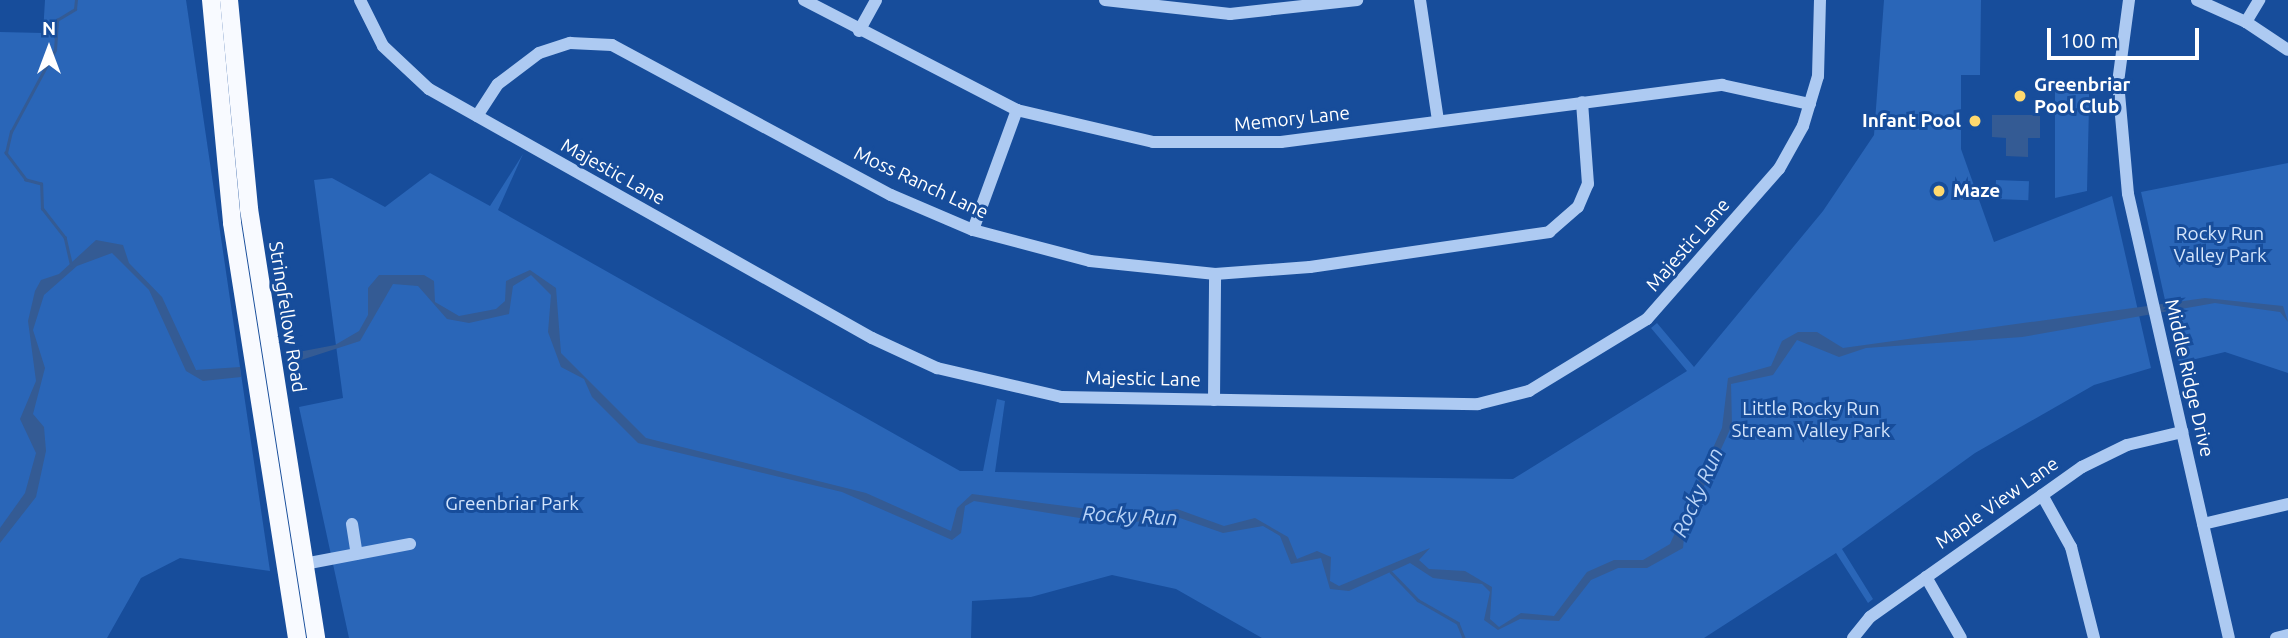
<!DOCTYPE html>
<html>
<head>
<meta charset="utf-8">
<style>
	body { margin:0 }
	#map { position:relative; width:2288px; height:638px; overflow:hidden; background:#174d9b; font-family:Ubuntu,sans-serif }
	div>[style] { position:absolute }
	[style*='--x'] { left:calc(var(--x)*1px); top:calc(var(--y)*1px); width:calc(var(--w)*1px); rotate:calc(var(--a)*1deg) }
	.green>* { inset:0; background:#2a66b8; transform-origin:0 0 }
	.water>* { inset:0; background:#345b94 }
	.stream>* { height:2.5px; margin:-1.25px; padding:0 1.25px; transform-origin:1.25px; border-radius:1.25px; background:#345b94 }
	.minor>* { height:12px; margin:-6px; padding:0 6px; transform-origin:6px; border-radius:6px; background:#adcaf2 }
	.major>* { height:18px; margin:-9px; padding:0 9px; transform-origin:9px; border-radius:9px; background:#f8faff }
	.dots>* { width:19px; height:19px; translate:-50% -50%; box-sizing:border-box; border:4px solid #174d9b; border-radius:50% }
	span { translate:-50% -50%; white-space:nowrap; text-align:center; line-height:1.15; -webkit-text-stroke:6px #174d9b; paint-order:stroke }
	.poi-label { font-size:19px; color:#fff; font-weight:700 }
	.left { translate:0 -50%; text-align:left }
	.right { translate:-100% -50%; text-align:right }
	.street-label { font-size:19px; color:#fff }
	.park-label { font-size:19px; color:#d4e5fc }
	.water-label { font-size:21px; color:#b9d4f8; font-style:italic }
	.north { position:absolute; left:14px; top:14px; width:70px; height:70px; -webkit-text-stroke:5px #174d9b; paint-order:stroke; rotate:0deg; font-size:19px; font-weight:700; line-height:28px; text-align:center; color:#fff }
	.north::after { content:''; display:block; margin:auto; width:24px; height:32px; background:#fff; clip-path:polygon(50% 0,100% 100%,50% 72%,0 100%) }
	.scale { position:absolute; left:2047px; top:28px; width:152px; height:32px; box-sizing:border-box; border:4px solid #fff; border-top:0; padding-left:9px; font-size:21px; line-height:24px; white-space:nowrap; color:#fff; -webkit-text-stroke:5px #174d9b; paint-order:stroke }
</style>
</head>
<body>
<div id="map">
	<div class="green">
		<i style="clip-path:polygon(45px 0,186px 0,270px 571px,180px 558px,141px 578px,107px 638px,0 638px,0 32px,43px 33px)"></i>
		<i style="clip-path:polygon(1884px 0,1981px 0,1980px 75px,1961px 75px,1961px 149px,1994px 242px,2112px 196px,2151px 368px,2094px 385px,1975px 453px,1842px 549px,1873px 599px,1868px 603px,1836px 553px,1704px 638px,1262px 638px,1176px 589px,1112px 575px,1031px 597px,972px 601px,971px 638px,349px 638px,299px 407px,343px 398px,314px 180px,332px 178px,385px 207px,430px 173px,490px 206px,523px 154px,498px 210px,960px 471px,983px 471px,997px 399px,1005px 401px,995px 472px,1513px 479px,1687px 371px,1651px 328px,1657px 323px,1694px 367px,1823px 211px,1874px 135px)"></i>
		<i style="clip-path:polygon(2055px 92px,2089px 93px,2089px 106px,2087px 191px,2055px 198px)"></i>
		<i style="clip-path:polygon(2288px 163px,2288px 373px,2225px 352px,2179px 363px,2141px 192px)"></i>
		<i style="left:1996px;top:180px;width:33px;height:19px;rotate:2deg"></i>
	</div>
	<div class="water">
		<i style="clip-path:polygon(1992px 115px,2040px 115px,2040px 138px,2028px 138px,2028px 157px,2006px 156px,2006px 138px,1992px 137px)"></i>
		<i style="clip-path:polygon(96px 240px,123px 245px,129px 263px,162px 297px,196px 370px,240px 367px,241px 377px,203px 381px,186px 371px,149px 290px,112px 253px,77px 266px,44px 295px,33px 330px,45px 368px,33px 414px,44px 427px,46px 451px,36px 497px,0 543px,0 528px,25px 493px,36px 453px,20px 419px,36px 381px,28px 321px,35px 291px,41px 280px,59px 274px)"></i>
		<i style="clip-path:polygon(530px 270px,556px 288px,561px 353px,646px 438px,866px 493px,951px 531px,957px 508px,972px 494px,1135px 515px,1177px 509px,1224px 526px,1255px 518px,1288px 537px,1297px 559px,1317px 551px,1331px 557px,1330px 581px,1339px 586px,1430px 548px,1419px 560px,1429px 569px,1465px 571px,1492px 587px,1490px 619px,1499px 627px,1521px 613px,1554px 616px,1587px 572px,1614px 560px,1643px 560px,1670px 544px,1722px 428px,1728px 378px,1771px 366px,1782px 341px,1798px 332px,1817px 332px,1843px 348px,2205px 298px,2283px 306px,2288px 322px,2280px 312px,2215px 303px,2022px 337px,1866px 348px,1839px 357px,1797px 340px,1773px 375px,1731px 384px,1732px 425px,1685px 528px,1683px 548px,1647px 568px,1618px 568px,1591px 580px,1559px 621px,1520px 619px,1498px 630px,1484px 620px,1490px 592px,1482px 584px,1433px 578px,1410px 563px,1349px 591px,1330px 589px,1321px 558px,1291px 564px,1280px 536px,1263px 526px,1223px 533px,1177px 517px,1117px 524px,974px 501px,965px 506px,961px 533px,952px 540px,842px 492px,638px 443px,592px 397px,584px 379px,561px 367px,548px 332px,551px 295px,531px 275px,513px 286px,509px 314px,469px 323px,447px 319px,418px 286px,393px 284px,360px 341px,295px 362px,293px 353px,335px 345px,359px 331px,368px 315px,368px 288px,379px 275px,424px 275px,434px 281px,435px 302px,459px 316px,496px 309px,505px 301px,506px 281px)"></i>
	</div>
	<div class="stream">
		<i style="--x:71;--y:265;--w:28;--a:-103"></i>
		<i style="--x:65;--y:238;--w:37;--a:-128"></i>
		<i style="--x:42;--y:209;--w:25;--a:-92"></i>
		<i style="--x:41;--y:184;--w:16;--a:-165"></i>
		<i style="--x:26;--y:180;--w:34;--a:-127"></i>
		<i style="--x:6;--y:153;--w:22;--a:-77"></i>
		<i style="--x:11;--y:132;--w:93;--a:-61.8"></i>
		<i style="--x:55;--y:50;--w:30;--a:-86"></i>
		<i style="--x:57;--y:20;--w:21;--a:-31"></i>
		<i style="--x:75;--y:9;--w:9;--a:-84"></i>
		<i style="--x:1391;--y:572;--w:39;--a:46"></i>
		<i style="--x:1418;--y:600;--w:46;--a:29.9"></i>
		<i style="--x:1458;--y:623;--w:16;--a:68"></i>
	</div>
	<div class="minor">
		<i style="--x:360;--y:0;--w:51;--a:63.4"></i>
		<i style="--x:383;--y:46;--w:63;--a:43.1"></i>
		<i style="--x:429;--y:89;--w:508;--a:29.34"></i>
		<i style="--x:872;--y:338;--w:72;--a:24.8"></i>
		<i style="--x:937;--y:368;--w:128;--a:13.1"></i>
		<i style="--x:1062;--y:397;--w:416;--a:1"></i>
		<i style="--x:1478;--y:404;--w:53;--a:-14.3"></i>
		<i style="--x:1529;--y:391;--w:138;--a:-31.4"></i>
		<i style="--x:1647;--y:319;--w:200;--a:-48.7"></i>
		<i style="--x:1779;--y:169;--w:49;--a:-60.8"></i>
		<i style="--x:1803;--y:126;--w:52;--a:-73.3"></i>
		<i style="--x:1818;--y:76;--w:76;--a:-88.5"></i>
		<i style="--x:804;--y:0;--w:240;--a:27.3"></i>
		<i style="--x:1017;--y:110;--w:140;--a:13.2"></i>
		<i style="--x:1153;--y:142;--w:128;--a:0"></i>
		<i style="--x:1281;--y:142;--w:445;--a:-7.4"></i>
		<i style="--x:1722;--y:85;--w:90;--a:12.2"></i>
		<i style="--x:1105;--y:0;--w:126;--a:6.4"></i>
		<i style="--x:1230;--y:14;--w:128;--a:-6.3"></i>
		<i style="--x:1420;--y:0;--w:122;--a:81.5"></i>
		<i style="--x:2129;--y:0;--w:83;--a:97.6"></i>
		<i style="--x:2118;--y:82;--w:112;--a:84.9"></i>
		<i style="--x:2128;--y:194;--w:455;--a:77.2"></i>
		<i style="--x:2197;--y:0;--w:54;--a:24.2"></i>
		<i style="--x:2246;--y:22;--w:50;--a:33.7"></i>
		<i style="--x:2246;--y:22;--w:26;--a:-59"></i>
		<i style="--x:859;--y:31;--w:35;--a:-61"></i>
		<i style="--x:477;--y:116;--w:38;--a:-57"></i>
		<i style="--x:498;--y:84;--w:51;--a:-37.1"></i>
		<i style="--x:539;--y:53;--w:33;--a:-18"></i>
		<i style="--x:570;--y:43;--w:42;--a:2.7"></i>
		<i style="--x:612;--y:45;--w:317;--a:28.3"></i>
		<i style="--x:891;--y:195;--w:89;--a:23.1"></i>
		<i style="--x:973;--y:230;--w:121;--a:14.8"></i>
		<i style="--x:1090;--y:261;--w:126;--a:5.9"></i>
		<i style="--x:1215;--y:274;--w:95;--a:-4.2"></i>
		<i style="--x:1310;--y:267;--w:242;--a:-8.3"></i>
		<i style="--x:1549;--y:232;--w:38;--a:-41"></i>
		<i style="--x:1578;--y:207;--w:25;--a:-67"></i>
		<i style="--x:1588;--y:184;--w:82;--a:-94.2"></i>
		<i style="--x:973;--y:230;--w:128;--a:-69.9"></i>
		<i style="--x:1214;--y:400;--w:126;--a:-89.5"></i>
		<i style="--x:2042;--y:495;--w:60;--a:60.9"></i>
		<i style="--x:2071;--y:547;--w:94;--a:75.8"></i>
		<i style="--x:352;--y:524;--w:30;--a:81"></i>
		<i style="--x:2203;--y:524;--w:87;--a:-13.2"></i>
		<i style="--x:304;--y:564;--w:108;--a:-10.7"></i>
		<i style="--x:1926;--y:577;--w:70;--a:60.2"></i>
		<i style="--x:1853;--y:638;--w:27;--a:-51"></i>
		<i style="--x:1870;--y:617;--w:260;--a:-35.3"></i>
		<i style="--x:2082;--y:467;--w:50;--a:-26.1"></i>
		<i style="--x:2127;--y:445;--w:57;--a:-13.3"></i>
		<i style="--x:2276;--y:638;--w:12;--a:-14"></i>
	</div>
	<div class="major">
		<i style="--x:211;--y:0;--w:224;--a:84.6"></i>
		<i style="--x:232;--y:223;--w:420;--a:81.1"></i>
		<i style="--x:229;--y:0;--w:210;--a:84.5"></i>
		<i style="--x:249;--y:209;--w:434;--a:81.1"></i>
	</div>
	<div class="dots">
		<i style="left:2020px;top:96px;background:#ffd96e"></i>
		<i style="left:1975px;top:121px;background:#ffd96e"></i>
		<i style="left:1939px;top:191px;background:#ffd96e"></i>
	</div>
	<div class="poi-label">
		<span class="left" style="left:2034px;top:96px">Greenbriar<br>Pool Club</span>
		<span class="right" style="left:1961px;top:121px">Infant Pool</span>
		<span class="left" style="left:1953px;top:191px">Maze</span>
	</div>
	<div class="street-label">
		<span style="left:1292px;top:119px;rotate:-6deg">Memory Lane</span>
		<span style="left:613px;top:172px;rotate:29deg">Majestic Lane</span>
		<span style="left:921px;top:183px;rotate:25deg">Moss Ranch Lane</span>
		<span style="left:1688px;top:245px;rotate:-49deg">Majestic Lane</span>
		<span style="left:287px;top:317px;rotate:81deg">Stringfellow Road</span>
		<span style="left:2189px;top:378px;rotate:77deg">Middle Ridge Drive</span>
		<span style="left:1143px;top:379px;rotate:1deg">Majestic Lane</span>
		<span style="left:1997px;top:503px;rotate:-35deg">Maple View Lane</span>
	</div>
	<div class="park-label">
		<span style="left:2220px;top:245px">Rocky Run<br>Valley Park</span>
		<span style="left:1811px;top:420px">Little Rocky Run<br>Stream Valley Park</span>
		<span style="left:512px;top:504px">Greenbriar Park</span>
	</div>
	<div class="water-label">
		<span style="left:1697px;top:492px;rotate:-66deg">Rocky Run</span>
		<span style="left:1130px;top:515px;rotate:3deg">Rocky Run</span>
	</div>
	<div class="north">N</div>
	<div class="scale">100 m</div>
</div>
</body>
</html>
